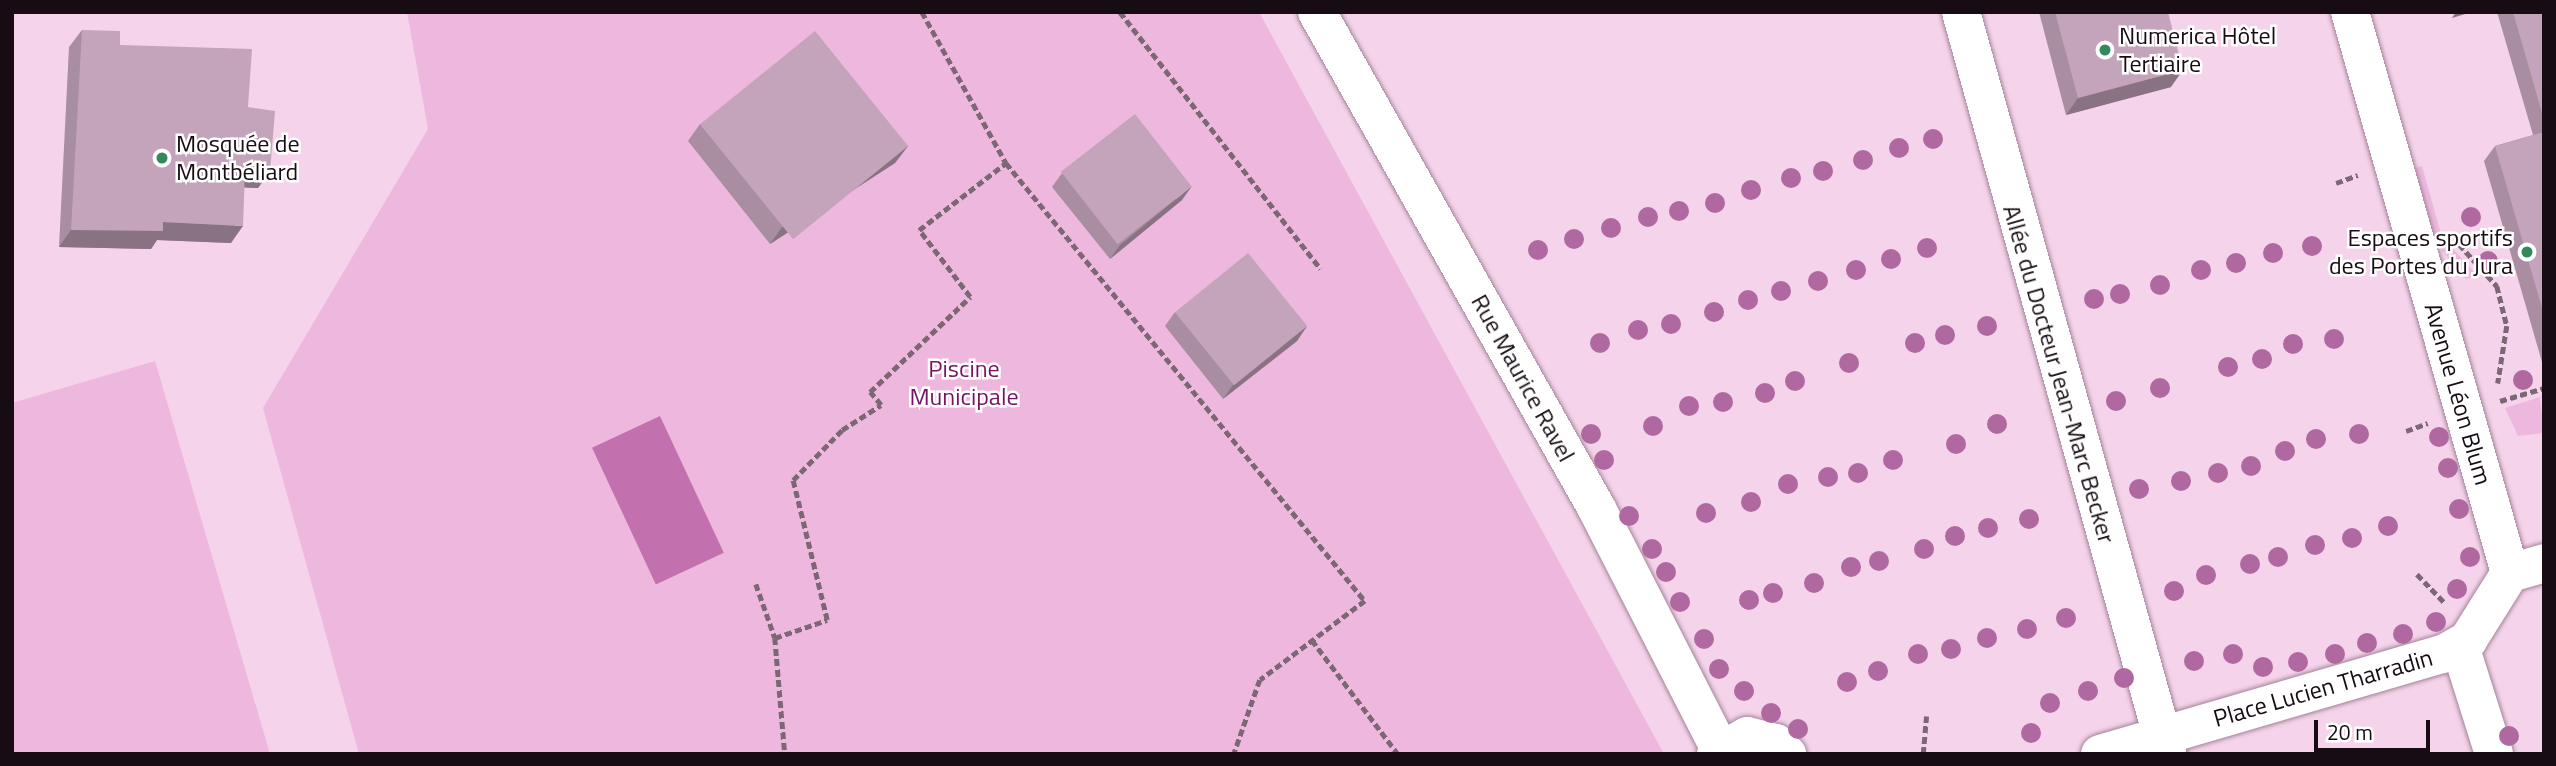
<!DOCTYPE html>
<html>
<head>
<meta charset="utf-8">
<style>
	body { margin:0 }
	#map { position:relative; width:2556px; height:766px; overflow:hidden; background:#f5d3ea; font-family:"Titillium Web",sans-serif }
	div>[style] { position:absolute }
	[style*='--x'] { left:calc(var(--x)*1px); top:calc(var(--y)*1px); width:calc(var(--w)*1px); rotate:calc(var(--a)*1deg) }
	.green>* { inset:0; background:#eeb8de }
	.water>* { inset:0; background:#c371ae; transform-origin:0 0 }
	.path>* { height:4.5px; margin-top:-2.25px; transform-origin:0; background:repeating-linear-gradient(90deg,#7c6775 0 7px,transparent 0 10.5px) }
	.roads { filter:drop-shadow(0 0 2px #a28499) drop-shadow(0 0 2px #a28499) }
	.minor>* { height:38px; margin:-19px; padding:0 19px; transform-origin:19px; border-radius:19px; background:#fff }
	.trees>* { width:20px; height:20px; margin:-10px; border-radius:50%; background:#b069a0 }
	.wall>* { inset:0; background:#a98da0 }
	.shaded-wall>* { inset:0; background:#897382 }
	.building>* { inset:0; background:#c4a4ba; transform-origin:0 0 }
	.dots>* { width:19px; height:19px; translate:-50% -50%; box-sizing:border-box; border:4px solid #fff; border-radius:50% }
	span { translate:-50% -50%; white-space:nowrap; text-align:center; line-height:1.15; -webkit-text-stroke:5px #fff; paint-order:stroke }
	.poi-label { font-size:24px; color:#170c14 }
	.left { translate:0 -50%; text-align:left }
	.right { translate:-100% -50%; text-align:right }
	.park-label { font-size:24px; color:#771364 }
	.street-label { font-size:24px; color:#170c14 }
	.frame { position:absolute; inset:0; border:14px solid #170c14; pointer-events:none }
	.scale { position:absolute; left:2314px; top:720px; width:116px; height:32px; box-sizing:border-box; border:4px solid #170c14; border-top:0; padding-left:9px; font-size:21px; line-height:24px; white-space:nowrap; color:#170c14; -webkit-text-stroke:5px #fff; paint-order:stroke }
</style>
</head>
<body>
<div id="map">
	<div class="green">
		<i style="clip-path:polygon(407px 12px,1259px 12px,1664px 754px,359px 754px,263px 408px,428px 129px)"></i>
		<i style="clip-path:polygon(2422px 166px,2442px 237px,2478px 276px,2466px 279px,2437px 245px,2415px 168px)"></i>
		<i style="clip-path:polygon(155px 361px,270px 754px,12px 754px,12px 403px)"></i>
		<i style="clip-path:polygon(2540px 397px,2544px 433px,2518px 436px,2505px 408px)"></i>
	</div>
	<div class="water">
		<i style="left:660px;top:416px;width:151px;height:75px;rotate:65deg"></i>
	</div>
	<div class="path">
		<i style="--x:922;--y:12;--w:173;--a:60.9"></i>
		<i style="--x:1006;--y:163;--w:566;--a:50.66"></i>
		<i style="--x:1365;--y:601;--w:131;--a:143"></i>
		<i style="--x:1260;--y:680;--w:78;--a:109.4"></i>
		<i style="--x:1120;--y:12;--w:326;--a:52"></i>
		<i style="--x:2336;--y:183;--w:23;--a:-20"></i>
		<i style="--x:2459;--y:244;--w:57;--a:47.9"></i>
		<i style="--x:2497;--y:286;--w:41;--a:76"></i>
		<i style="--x:2507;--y:326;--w:58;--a:99"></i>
		<i style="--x:2500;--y:401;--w:46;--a:-16.5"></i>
		<i style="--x:2406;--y:431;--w:23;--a:-20"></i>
		<i style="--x:2417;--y:574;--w:40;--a:46"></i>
		<i style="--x:756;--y:584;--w:57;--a:70.6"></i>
		<i style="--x:775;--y:638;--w:116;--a:85.1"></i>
		<i style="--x:775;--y:638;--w:55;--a:-19.1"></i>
		<i style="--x:827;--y:620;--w:144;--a:-103.7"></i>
		<i style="--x:793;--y:480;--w:70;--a:-45.6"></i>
		<i style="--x:842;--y:430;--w:46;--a:-32.7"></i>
		<i style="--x:881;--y:405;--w:17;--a:-130"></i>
		<i style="--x:870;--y:392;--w:138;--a:-43.5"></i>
		<i style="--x:970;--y:297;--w:84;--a:-127.3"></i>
		<i style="--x:919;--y:230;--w:110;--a:-37.6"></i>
		<i style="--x:1312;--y:640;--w:143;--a:53"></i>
		<i style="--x:1923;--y:754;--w:38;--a:-85"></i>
	</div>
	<div class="roads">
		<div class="minor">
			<i style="--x:1317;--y:12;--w:570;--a:60.6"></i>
			<i style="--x:1597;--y:509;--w:270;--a:62.9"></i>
			<i style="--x:1961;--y:12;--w:770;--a:74.48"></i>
			<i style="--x:2350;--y:12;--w:583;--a:74.08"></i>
			<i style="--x:2510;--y:573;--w:35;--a:-16"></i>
			<i style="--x:2460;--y:646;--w:113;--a:72.5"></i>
			<i style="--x:1716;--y:754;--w:36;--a:-30"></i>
			<i style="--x:1747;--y:736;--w:30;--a:14"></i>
			<i style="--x:1776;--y:743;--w:16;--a:45"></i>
			<i style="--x:2100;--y:754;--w:357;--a:-16.3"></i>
			<i style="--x:2443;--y:654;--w:29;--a:-29"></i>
			<i style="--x:2468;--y:640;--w:79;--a:-57.9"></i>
		</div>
	</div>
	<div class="trees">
		<i style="left:1933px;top:139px"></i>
		<i style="left:1899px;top:148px"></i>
		<i style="left:1863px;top:160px"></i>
		<i style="left:1823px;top:171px"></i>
		<i style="left:1791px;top:178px"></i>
		<i style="left:1751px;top:190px"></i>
		<i style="left:1715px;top:203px"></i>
		<i style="left:1679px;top:211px"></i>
		<i style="left:1648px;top:217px"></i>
		<i style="left:2471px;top:217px"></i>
		<i style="left:1611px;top:228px"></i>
		<i style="left:1574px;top:239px"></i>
		<i style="left:2312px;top:246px"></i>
		<i style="left:1927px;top:248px"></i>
		<i style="left:1538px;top:250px"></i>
		<i style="left:2273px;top:253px"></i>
		<i style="left:1891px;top:259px"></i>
		<i style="left:2488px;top:261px"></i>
		<i style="left:2236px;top:263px"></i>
		<i style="left:1856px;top:270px"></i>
		<i style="left:2201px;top:270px"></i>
		<i style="left:1818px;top:281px"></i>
		<i style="left:2160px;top:285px"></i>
		<i style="left:1781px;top:291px"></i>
		<i style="left:2120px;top:294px"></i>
		<i style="left:2094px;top:299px"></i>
		<i style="left:1748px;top:300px"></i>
		<i style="left:1714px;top:312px"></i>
		<i style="left:1671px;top:324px"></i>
		<i style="left:1987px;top:326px"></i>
		<i style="left:1638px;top:330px"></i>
		<i style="left:1945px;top:335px"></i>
		<i style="left:2334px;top:339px"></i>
		<i style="left:1600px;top:343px"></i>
		<i style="left:1915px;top:343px"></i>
		<i style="left:2293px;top:344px"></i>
		<i style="left:2262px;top:359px"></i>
		<i style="left:1849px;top:363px"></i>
		<i style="left:2228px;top:367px"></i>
		<i style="left:2523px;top:380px"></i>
		<i style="left:1795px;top:381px"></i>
		<i style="left:2160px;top:388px"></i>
		<i style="left:1765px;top:393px"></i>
		<i style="left:2116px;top:401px"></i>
		<i style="left:1723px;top:402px"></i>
		<i style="left:1689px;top:406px"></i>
		<i style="left:1997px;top:424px"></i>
		<i style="left:1653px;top:426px"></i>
		<i style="left:1591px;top:434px"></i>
		<i style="left:2359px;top:434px"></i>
		<i style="left:2439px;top:437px"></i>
		<i style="left:2316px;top:439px"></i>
		<i style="left:1956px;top:444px"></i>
		<i style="left:2285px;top:451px"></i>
		<i style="left:1604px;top:460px"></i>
		<i style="left:1893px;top:460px"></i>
		<i style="left:2251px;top:466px"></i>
		<i style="left:2448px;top:468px"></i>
		<i style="left:1858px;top:473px"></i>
		<i style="left:2218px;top:473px"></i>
		<i style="left:1828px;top:477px"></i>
		<i style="left:2181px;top:481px"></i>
		<i style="left:1788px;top:484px"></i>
		<i style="left:2139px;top:489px"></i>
		<i style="left:1751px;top:502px"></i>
		<i style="left:2459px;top:509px"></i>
		<i style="left:1706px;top:513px"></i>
		<i style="left:1629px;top:516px"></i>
		<i style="left:2029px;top:519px"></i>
		<i style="left:2388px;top:526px"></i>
		<i style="left:1988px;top:528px"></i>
		<i style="left:1955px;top:536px"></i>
		<i style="left:2352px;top:538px"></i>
		<i style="left:2315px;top:545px"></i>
		<i style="left:1652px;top:549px"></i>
		<i style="left:1924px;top:549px"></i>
		<i style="left:2278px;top:557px"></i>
		<i style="left:2470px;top:557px"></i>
		<i style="left:1879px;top:561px"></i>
		<i style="left:2250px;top:564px"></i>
		<i style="left:1851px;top:567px"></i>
		<i style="left:1666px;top:572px"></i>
		<i style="left:2206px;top:575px"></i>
		<i style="left:1814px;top:583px"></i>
		<i style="left:2457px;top:589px"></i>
		<i style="left:2174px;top:591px"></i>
		<i style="left:1773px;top:593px"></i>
		<i style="left:1749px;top:600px"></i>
		<i style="left:1680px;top:602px"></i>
		<i style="left:2066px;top:618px"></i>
		<i style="left:2436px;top:622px"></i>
		<i style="left:2027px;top:629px"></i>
		<i style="left:2403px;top:634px"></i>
		<i style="left:1987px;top:638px"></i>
		<i style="left:1704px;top:639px"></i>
		<i style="left:2367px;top:643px"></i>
		<i style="left:1951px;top:649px"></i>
		<i style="left:1918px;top:654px"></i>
		<i style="left:2233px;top:654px"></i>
		<i style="left:2335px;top:654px"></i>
		<i style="left:2194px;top:661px"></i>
		<i style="left:2298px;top:662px"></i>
		<i style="left:2263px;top:667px"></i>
		<i style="left:1719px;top:669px"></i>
		<i style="left:1878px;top:671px"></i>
		<i style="left:2124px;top:678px"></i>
		<i style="left:1847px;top:682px"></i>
		<i style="left:1744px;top:691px"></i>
		<i style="left:2088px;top:691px"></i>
		<i style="left:2050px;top:703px"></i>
		<i style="left:1771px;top:713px"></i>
		<i style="left:1798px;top:729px"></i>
		<i style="left:2031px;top:733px"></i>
		<i style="left:2509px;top:736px"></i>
	</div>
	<div class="wall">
		<i style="clip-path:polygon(2039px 12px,2168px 12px,2171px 87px,2066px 115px)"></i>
		<i style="clip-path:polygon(2497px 12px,2544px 12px,2544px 369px,2484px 161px,2495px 146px,2533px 135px)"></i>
		<i style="clip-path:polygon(82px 30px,120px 45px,248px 107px,270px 171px,258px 188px,244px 187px,231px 243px,157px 240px,151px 249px,59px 247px,69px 47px)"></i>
		<i style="clip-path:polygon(700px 124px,908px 146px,895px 163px,770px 244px,688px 141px)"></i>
		<i style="clip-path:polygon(1062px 173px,1182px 200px,1110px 259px,1052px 187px)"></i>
		<i style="clip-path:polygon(1175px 312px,1307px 326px,1297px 341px,1223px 399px,1165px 326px)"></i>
	</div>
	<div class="shaded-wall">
		<i style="clip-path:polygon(2456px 12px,2472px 12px,2452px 18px)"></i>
		<i style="clip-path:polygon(2183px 70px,2171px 87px,2066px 115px,2078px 98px)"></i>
		<i style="clip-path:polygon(908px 146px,895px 163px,770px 244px,782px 227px)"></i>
		<i style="clip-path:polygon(245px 169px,270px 171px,258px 188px,233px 187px)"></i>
		<i style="clip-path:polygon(1192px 186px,1182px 200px,1110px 259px,1120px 245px)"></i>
		<i style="clip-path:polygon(163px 222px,243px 226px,231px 243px,157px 240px,151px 249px,59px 247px,71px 230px)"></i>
		<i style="clip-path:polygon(1307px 326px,1297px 341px,1223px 399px,1233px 385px)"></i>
	</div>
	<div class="building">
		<i style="clip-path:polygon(2055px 12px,2168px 12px,2183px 70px,2078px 98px)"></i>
		<i style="clip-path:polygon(2513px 12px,2544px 12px,2544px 120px)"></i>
		<i style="clip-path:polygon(82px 30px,120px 31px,120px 45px,252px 49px,248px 107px,275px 111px,270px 171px,245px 169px,243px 226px,163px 222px,163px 231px,71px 230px)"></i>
		<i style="left:815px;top:31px;width:148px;height:148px;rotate:51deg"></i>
		<i style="left:1135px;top:114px;width:92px;height:94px;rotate:52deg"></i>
		<i style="clip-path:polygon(2544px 132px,2544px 315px,2495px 146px)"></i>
		<i style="left:1248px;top:253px;width:94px;height:94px;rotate:51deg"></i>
	</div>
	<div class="dots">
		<i style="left:2105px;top:50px;background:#33895c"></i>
		<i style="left:162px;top:158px;background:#33895c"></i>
		<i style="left:2527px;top:252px;background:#33895c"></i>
	</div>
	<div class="poi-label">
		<span class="left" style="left:2119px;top:50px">Numerica Hôtel<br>Tertiaire</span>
		<span class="left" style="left:176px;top:158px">Mosquée de<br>Montbéliard</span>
		<span class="right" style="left:2513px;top:252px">Espaces sportifs<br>des Portes du Jura</span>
	</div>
	<div class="park-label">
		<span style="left:964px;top:383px">Piscine<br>Municipale</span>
	</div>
	<div class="street-label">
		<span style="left:2059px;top:374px;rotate:74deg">Allée du Docteur Jean-Marc Becker</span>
		<span style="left:1523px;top:378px;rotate:61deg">Rue Maurice Ravel</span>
		<span style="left:2458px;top:394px;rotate:74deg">Avenue Léon Blum</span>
		<span style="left:2323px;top:688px;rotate:-16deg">Place Lucien Tharradin</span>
	</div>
	<div class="frame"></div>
	<div class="scale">20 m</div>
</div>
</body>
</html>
